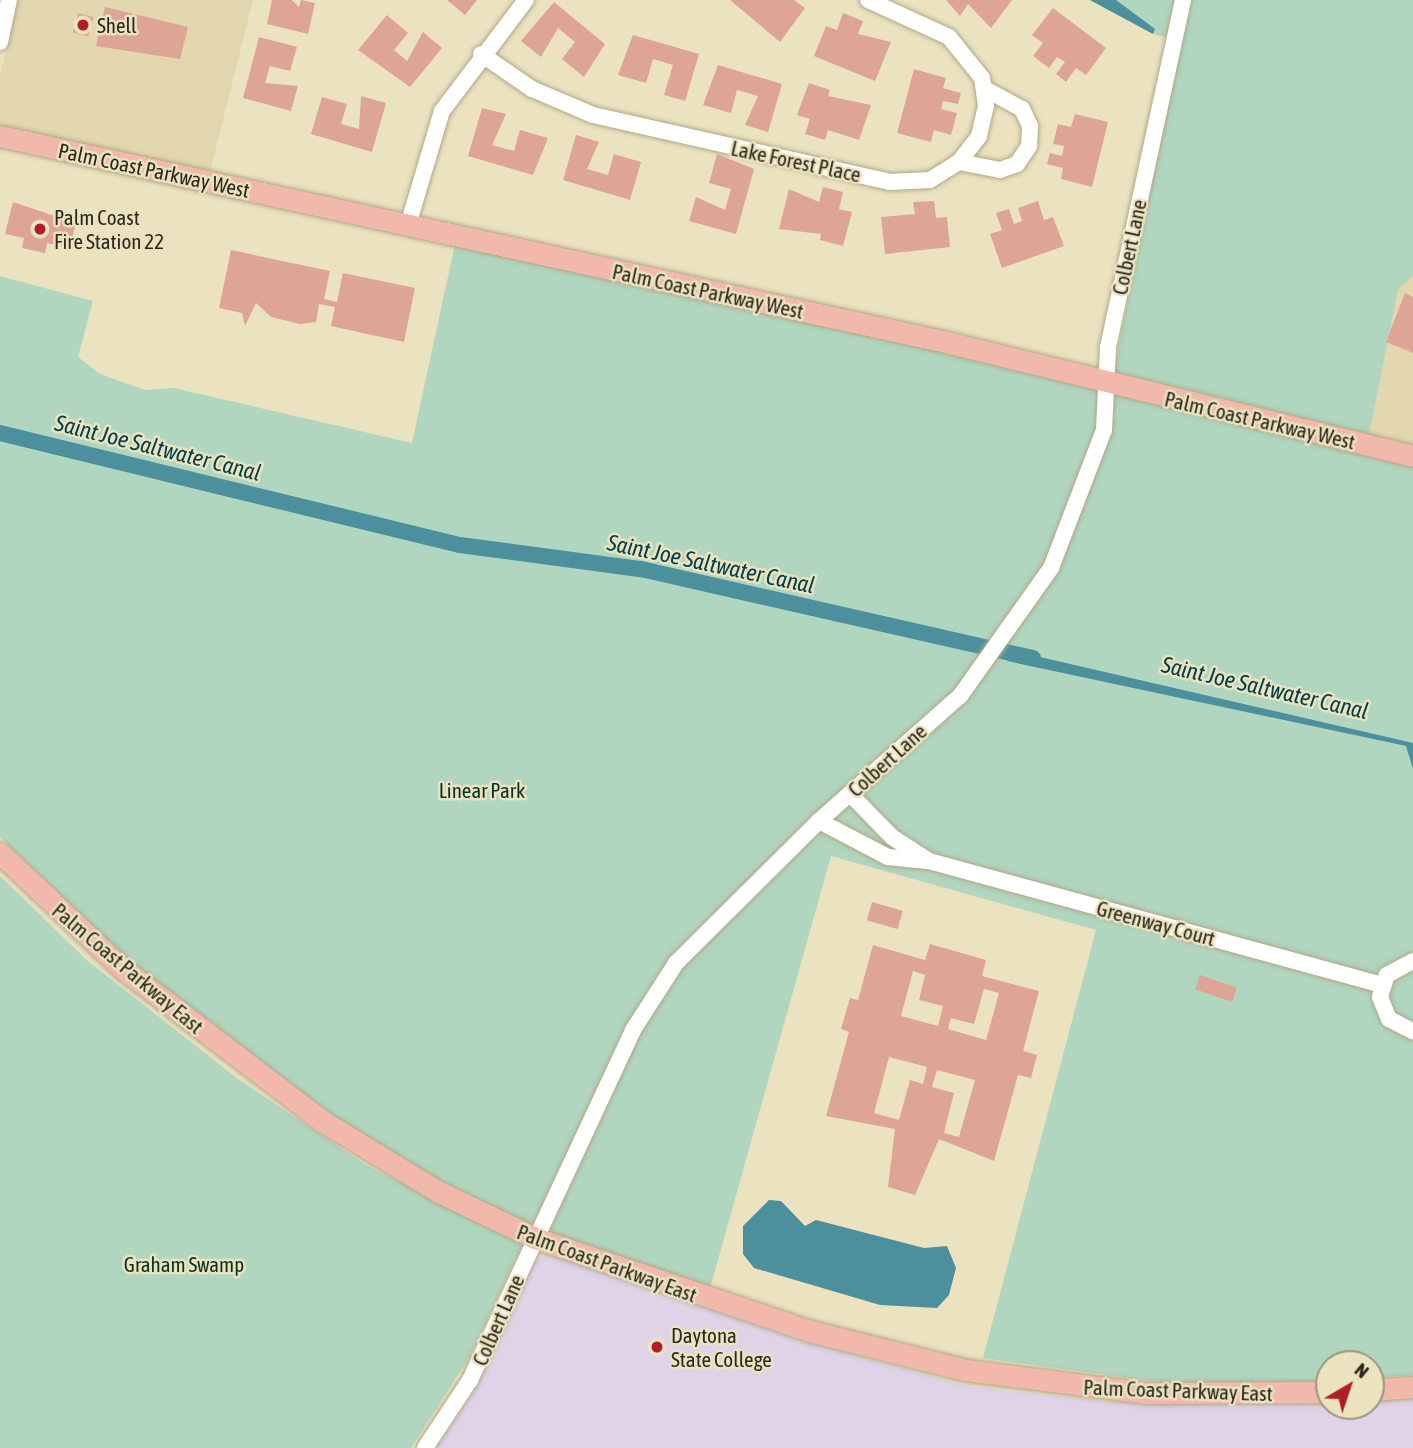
<!DOCTYPE html>
<html>
<head>
<meta charset="utf-8">
<style>
	body { margin:0 }
	#map { position:relative; width:1413px; height:1448px; overflow:hidden; background:#ebe2c0; font-family:"Asap Condensed",sans-serif }
	div>[style] { position:absolute }
	[style*='--x'] { left:calc(var(--x)*1px); top:calc(var(--y)*1px); width:calc(var(--w)*1px); rotate:calc(var(--a)*1deg) }
	.built>* { inset:0; background:#e2d7ae }
	.education>* { inset:0; background:#ded3e7 }
	.green>* { inset:0; background:#b0d6bf }
	.water>* { inset:0; background:#4c909d }
	.canal>* { height:16px; margin:-8px; padding:0 8px; transform-origin:8px; border-radius:8px; background:#4c909d }
	.building>* { inset:0; background:#dea597; transform-origin:0 0 }
	.roads { filter:drop-shadow(0 0 2px #b1a888) drop-shadow(0 0 2px #b1a888) }
	.minor>* { height:16px; margin:-8px; padding:0 8px; transform-origin:8px; border-radius:8px; background:#fff }
	.major>* { height:21px; margin:-10.5px; padding:0 10.5px; transform-origin:10.5px; border-radius:10.5px; background:#f2b8ab }
	.dots>* { width:19px; height:19px; translate:-50% -50%; box-sizing:border-box; border:4px solid #ebe2c0; border-radius:50% }
	span { translate:-50% -50%; white-space:nowrap; text-align:center; line-height:1.15; -webkit-text-stroke:5px #ebe2c0; paint-order:stroke }
	.poi-label { font-size:21px; color:#2b271a }
	.left { translate:0 -50%; text-align:left }
	.street-label { font-size:21px; color:#2b271a }
	.park-label { font-size:21px; color:#06331f }
	.water-label { font-size:23px; color:#00404a; font-style:italic }
	.north { position:absolute; left:1315px; top:1350px; width:70px; height:70px; box-sizing:border-box; background:#ebe2c0; border:2px solid #9e977e; border-radius:50%; rotate:39deg; font-size:19px; font-weight:700; line-height:28px; text-align:center; color:#2b271a }
	.north::after { content:''; display:block; margin:auto; width:24px; height:32px; background:#b01d28; clip-path:polygon(50% 0,100% 100%,50% 72%,0 100%) }
</style>
</head>
<body>
<div id="map">
	<div class="built">
		<i style="clip-path:polygon(17px 0,253px 0,210px 172px,0 129px,0 77px)"></i>
		<i style="clip-path:polygon(1413px 276px,1413px 446px,1369px 436px,1398px 288px)"></i>
	</div>
	<div class="education">
		<i style="clip-path:polygon(550px 1252px,806px 1342px,968px 1386px,1110px 1402px,1329px 1400px,1329px 1406px,1371px 1406px,1371px 1397px,1413px 1394px,1413px 1448px,435px 1448px,470px 1398px,529px 1266px)"></i>
	</div>
	<div class="green">
		<i style="clip-path:polygon(1090px 0,1413px 0,1413px 276px,1398px 289px,1369px 436px,1113px 375px,1181px 41px,1153px 34px)"></i>
		<i style="clip-path:polygon(455px 244px,960px 353px,1413px 464px,1413px 1375px,1371px 1378px,1371px 1364px,1329px 1364px,1329px 1382px,1175px 1384px,983px 1358px,1096px 930px,831px 856px,709px 1292px,524px 1225px,361px 1140px,131px 962px,0 837px,0 276px,93px 301px,78px 357px,100px 374px,145px 390px,174px 388px,412px 443px)"></i>
		<i style="clip-path:polygon(0 876px,89px 962px,238px 1079px,366px 1165px,523px 1243px,470px 1356px,411px 1448px,0 1448px)"></i>
	</div>
	<div class="water">
		<i style="clip-path:polygon(1090px 0,1116px 0,1155px 29px,1153px 34px)"></i>
		<i style="clip-path:polygon(1014px 651px,1413px 743px,1413px 769px,1406px 746px,1007px 661px)"></i>
		<i style="clip-path:polygon(769px 1200px,781px 1201px,805px 1226px,816px 1220px,924px 1248px,947px 1246px,956px 1268px,949px 1295px,937px 1308px,880px 1305px,754px 1268px,743px 1254px,743px 1226px)"></i>
	</div>
	<div class="canal">
		<i style="--x:0;--y:433;--w:473;--a:13.7"></i>
		<i style="--x:460;--y:545;--w:183;--a:7.6"></i>
		<i style="--x:641;--y:569;--w:402;--a:12.8"></i>
	</div>
	<div class="building">
		<i style="clip-path:polygon(272px 0,292px 0,299px 7px,301px 0,315px 3px,308px 34px,267px 24px)"></i>
		<i style="clip-path:polygon(447px 0,477px 0,465px 15px)"></i>
		<i style="clip-path:polygon(730px 0,794px 0,805px 8px,780px 42px)"></i>
		<i style="clip-path:polygon(946px 0,1012px 0,991px 28px,968px 4px,960px 16px)"></i>
		<i style="clip-path:polygon(554px 2px,605px 44px,584px 77px,562px 59px,575px 42px,558px 28px,541px 57px,521px 41px)"></i>
		<i style="clip-path:polygon(105px 7px,188px 27px,180px 59px,96px 46px)"></i>
		<i style="clip-path:polygon(1053px 8px,1106px 48px,1086px 75px,1076px 68px,1066px 82px,1056px 74px,1065px 62px,1057px 57px,1049px 68px,1033px 56px,1043px 43px,1032px 35px)"></i>
		<i style="left:78px;top:13px;width:16px;height:20px;rotate:15deg"></i>
		<i style="clip-path:polygon(843px 13px,863px 21px,858px 34px,891px 42px,875px 81px,814px 56px,826px 26px,837px 30px)"></i>
		<i style="clip-path:polygon(387px 15px,408px 33px,394px 50px,407px 61px,423px 32px,442px 48px,410px 87px,358px 50px)"></i>
		<i style="clip-path:polygon(633px 35px,699px 54px,685px 101px,664px 95px,673px 65px,653px 59px,646px 83px,618px 75px)"></i>
		<i style="clip-path:polygon(259px 37px,297px 47px,290px 71px,270px 66px,265px 83px,298px 86px,291px 111px,243px 98px)"></i>
		<i style="clip-path:polygon(718px 65px,782px 84px,768px 132px,745px 125px,758px 96px,737px 90px,731px 113px,703px 105px)"></i>
		<i style="clip-path:polygon(914px 69px,946px 78px,943px 88px,961px 93px,958px 104px,943px 101px,941px 109px,957px 113px,951px 135px,934px 130px,931px 142px,897px 133px)"></i>
		<i style="clip-path:polygon(809px 83px,830px 90px,828px 96px,871px 105px,859px 140px,828px 130px,825px 140px,805px 134px,810px 119px,797px 115px)"></i>
		<i style="clip-path:polygon(361px 96px,386px 103px,372px 152px,311px 134px,322px 97px,347px 104px,341px 124px,359px 129px)"></i>
		<i style="clip-path:polygon(482px 108px,506px 114px,492px 145px,514px 151px,520px 130px,548px 138px,533px 175px,468px 156px)"></i>
		<i style="clip-path:polygon(1075px 114px,1108px 122px,1092px 187px,1061px 179px,1063px 168px,1047px 164px,1050px 153px,1062px 156px,1064px 146px,1053px 144px,1058px 124px,1071px 127px)"></i>
		<i style="clip-path:polygon(576px 135px,599px 142px,587px 169px,608px 175px,614px 154px,641px 162px,630px 200px,563px 180px)"></i>
		<i style="clip-path:polygon(717px 154px,754px 169px,736px 234px,689px 221px,696px 197px,725px 210px,731px 189px,709px 183px)"></i>
		<i style="clip-path:polygon(823px 187px,843px 192px,839px 209px,852px 212px,843px 246px,820px 240px,821px 234px,779px 229px,789px 189px,819px 202px)"></i>
		<i style="clip-path:polygon(934px 201px,936px 218px,947px 217px,950px 247px,885px 254px,881px 217px,915px 214px,913px 202px)"></i>
		<i style="clip-path:polygon(1038px 201px,1044px 220px,1053px 217px,1064px 246px,1002px 268px,990px 234px,1002px 230px,996px 213px,1009px 209px,1014px 224px,1022px 221px,1018px 208px)"></i>
		<i style="clip-path:polygon(13px 202px,76px 223px,70px 248px,47px 243px,45px 253px,22px 248px,24px 238px,5px 234px)"></i>
		<i style="clip-path:polygon(231px 250px,330px 271px,324px 299px,337px 302px,343px 273px,415px 288px,404px 342px,331px 326px,335px 307px,319px 304px,316px 322px,300px 324px,271px 317px,256px 303px,245px 326px,242px 313px,219px 308px)"></i>
		<i style="clip-path:polygon(1405px 293px,1413px 297px,1413px 353px,1386px 342px)"></i>
		<i style="left:872px;top:902px;width:32px;height:19px;rotate:16deg"></i>
		<i style="clip-path:polygon(evenodd,930px 944px,986px 960px,982px 976px,1039px 991px,1023px 1051px,1037px 1055px,1031px 1078px,1018px 1075px,994px 1161px,939px 1139px,915px 1195px,888px 1187px,895px 1129px,826px 1116px,849px 1032px,841px 1029px,850px 998px,858px 1000px,873px 945px,925px 960px,930px 944px,913px 971px,925px 975px,919px 1000px,943px 1006px,938px 1026px,901px 1016px,913px 971px,930px 944px,984px 989px,999px 993px,986px 1040px,948px 1029px,951px 1018px,974px 1024px,984px 989px,930px 944px,889px 1057px,927px 1067px,923px 1084px,910px 1080px,899px 1120px,874px 1113px,889px 1057px,930px 944px,937px 1070px,975px 1080px,959px 1137px,944px 1133px,954px 1093px,932px 1087px,937px 1070px)"></i>
		<i style="left:1200px;top:975px;width:39px;height:15px;rotate:19deg"></i>
	</div>
	<div class="roads">
		<div class="minor">
			<i style="--x:0;--y:42;--w:43;--a:-77.9"></i>
			<i style="--x:481;--y:54;--w:62;--a:34.5"></i>
			<i style="--x:532;--y:89;--w:66;--a:23.1"></i>
			<i style="--x:593;--y:115;--w:304;--a:12.7"></i>
			<i style="--x:890;--y:182;--w:40;--a:-2.9"></i>
			<i style="--x:930;--y:180;--w:34;--a:-32"></i>
			<i style="--x:959;--y:162;--w:33;--a:-52"></i>
			<i style="--x:979;--y:136;--w:31;--a:-77"></i>
			<i style="--x:986;--y:106;--w:28;--a:-98"></i>
			<i style="--x:982;--y:78;--w:53;--a:-128.8"></i>
			<i style="--x:949;--y:37;--w:89;--a:-155.4"></i>
			<i style="--x:959;--y:162;--w:42;--a:11"></i>
			<i style="--x:1000;--y:170;--w:18;--a:-19"></i>
			<i style="--x:1017;--y:164;--w:22;--a:-56"></i>
			<i style="--x:1029;--y:146;--w:20;--a:-87"></i>
			<i style="--x:1030;--y:126;--w:19;--a:-115"></i>
			<i style="--x:1022;--y:109;--w:42;--a:-151.6"></i>
			<i style="--x:408;--y:225;--w:119;--a:-73.4"></i>
			<i style="--x:442;--y:111;--w:139;--a:-52.9"></i>
			<i style="--x:850;--y:794;--w:60;--a:45.7"></i>
			<i style="--x:892;--y:837;--w:44;--a:33"></i>
			<i style="--x:929;--y:861;--w:470;--a:15.3"></i>
			<i style="--x:819;--y:821;--w:78;--a:27.6"></i>
			<i style="--x:888;--y:857;--w:39;--a:6"></i>
			<i style="--x:1413;--y:961;--w:30;--a:152"></i>
			<i style="--x:1387;--y:975;--w:23;--a:108"></i>
			<i style="--x:1380;--y:997;--w:24;--a:68"></i>
			<i style="--x:1389;--y:1019;--w:27;--a:27"></i>
			<i style="--x:425;--y:1448;--w:82;--a:-56.5"></i>
			<i style="--x:470;--y:1380;--w:386;--a:-65"></i>
			<i style="--x:633;--y:1030;--w:80;--a:-57.3"></i>
			<i style="--x:676;--y:963;--w:202;--a:-44.8"></i>
			<i style="--x:819;--y:821;--w:188;--a:-41.6"></i>
			<i style="--x:960;--y:696;--w:157;--a:-54.6"></i>
			<i style="--x:1051;--y:568;--w:148;--a:-69"></i>
			<i style="--x:1104;--y:430;--w:83;--a:-87.2"></i>
			<i style="--x:1108;--y:347;--w:355;--a:-77.8"></i>
		</div>
		<div class="major">
			<i style="--x:0;--y:136;--w:968;--a:12.28"></i>
			<i style="--x:946;--y:342;--w:481;--a:13.7"></i>
			<i style="--x:0;--y:853;--w:168;--a:43.3"></i>
			<i style="--x:122;--y:968;--w:252;--a:37.4"></i>
			<i style="--x:322;--y:1121;--w:137;--a:31.3"></i>
			<i style="--x:439;--y:1192;--w:106;--a:25.6"></i>
			<i style="--x:535;--y:1238;--w:290;--a:18.7"></i>
			<i style="--x:810;--y:1331;--w:160;--a:14.1"></i>
			<i style="--x:965;--y:1370;--w:183;--a:7.2"></i>
			<i style="--x:1147;--y:1393;--w:182;--a:-0.3"></i>
			<i style="--x:1371;--y:1390;--w:42;--a:-4.1"></i>
		</div>
	</div>
	<div class="dots">
		<i style="left:83px;top:25px;background:#b01d28"></i>
		<i style="left:40px;top:229px;background:#b01d28"></i>
		<i style="left:657px;top:1347px;background:#b01d28"></i>
	</div>
	<div class="poi-label">
		<span class="left" style="left:97px;top:25px">Shell</span>
		<span class="left" style="left:54px;top:229px">Palm Coast<br>Fire Station 22</span>
		<span class="left" style="left:671px;top:1347px">Daytona<br>State College</span>
	</div>
	<div class="street-label">
		<span style="left:796px;top:161px;rotate:12deg">Lake Forest Place</span>
		<span style="left:154px;top:170px;rotate:12deg">Palm Coast Parkway West</span>
		<span style="left:1129px;top:247px;rotate:-78deg">Colbert Lane</span>
		<span style="left:708px;top:291px;rotate:12deg">Palm Coast Parkway West</span>
		<span style="left:1260px;top:420px;rotate:13deg">Palm Coast Parkway West</span>
		<span style="left:887px;top:760px;rotate:-42deg">Colbert Lane</span>
		<span style="left:1156px;top:923px;rotate:15deg">Greenway Court</span>
		<span style="left:128px;top:968px;rotate:40deg">Palm Coast Parkway East</span>
		<span style="left:607px;top:1263px;rotate:20deg">Palm Coast Parkway East</span>
		<span style="left:498px;top:1320px;rotate:-66deg">Colbert Lane</span>
		<span style="left:1178px;top:1390px;rotate:2deg">Palm Coast Parkway East</span>
	</div>
	<div class="park-label">
		<span style="left:482px;top:790px">Linear Park</span>
		<span style="left:184px;top:1264px">Graham Swamp</span>
	</div>
	<div class="water-label">
		<span style="left:158px;top:448px;rotate:14deg">Saint Joe Saltwater Canal</span>
		<span style="left:711px;top:564px;rotate:12deg">Saint Joe Saltwater Canal</span>
		<span style="left:1265px;top:688px;rotate:13deg">Saint Joe Saltwater Canal</span>
	</div>
	<div class="north">N</div>
</div>
</body>
</html>
